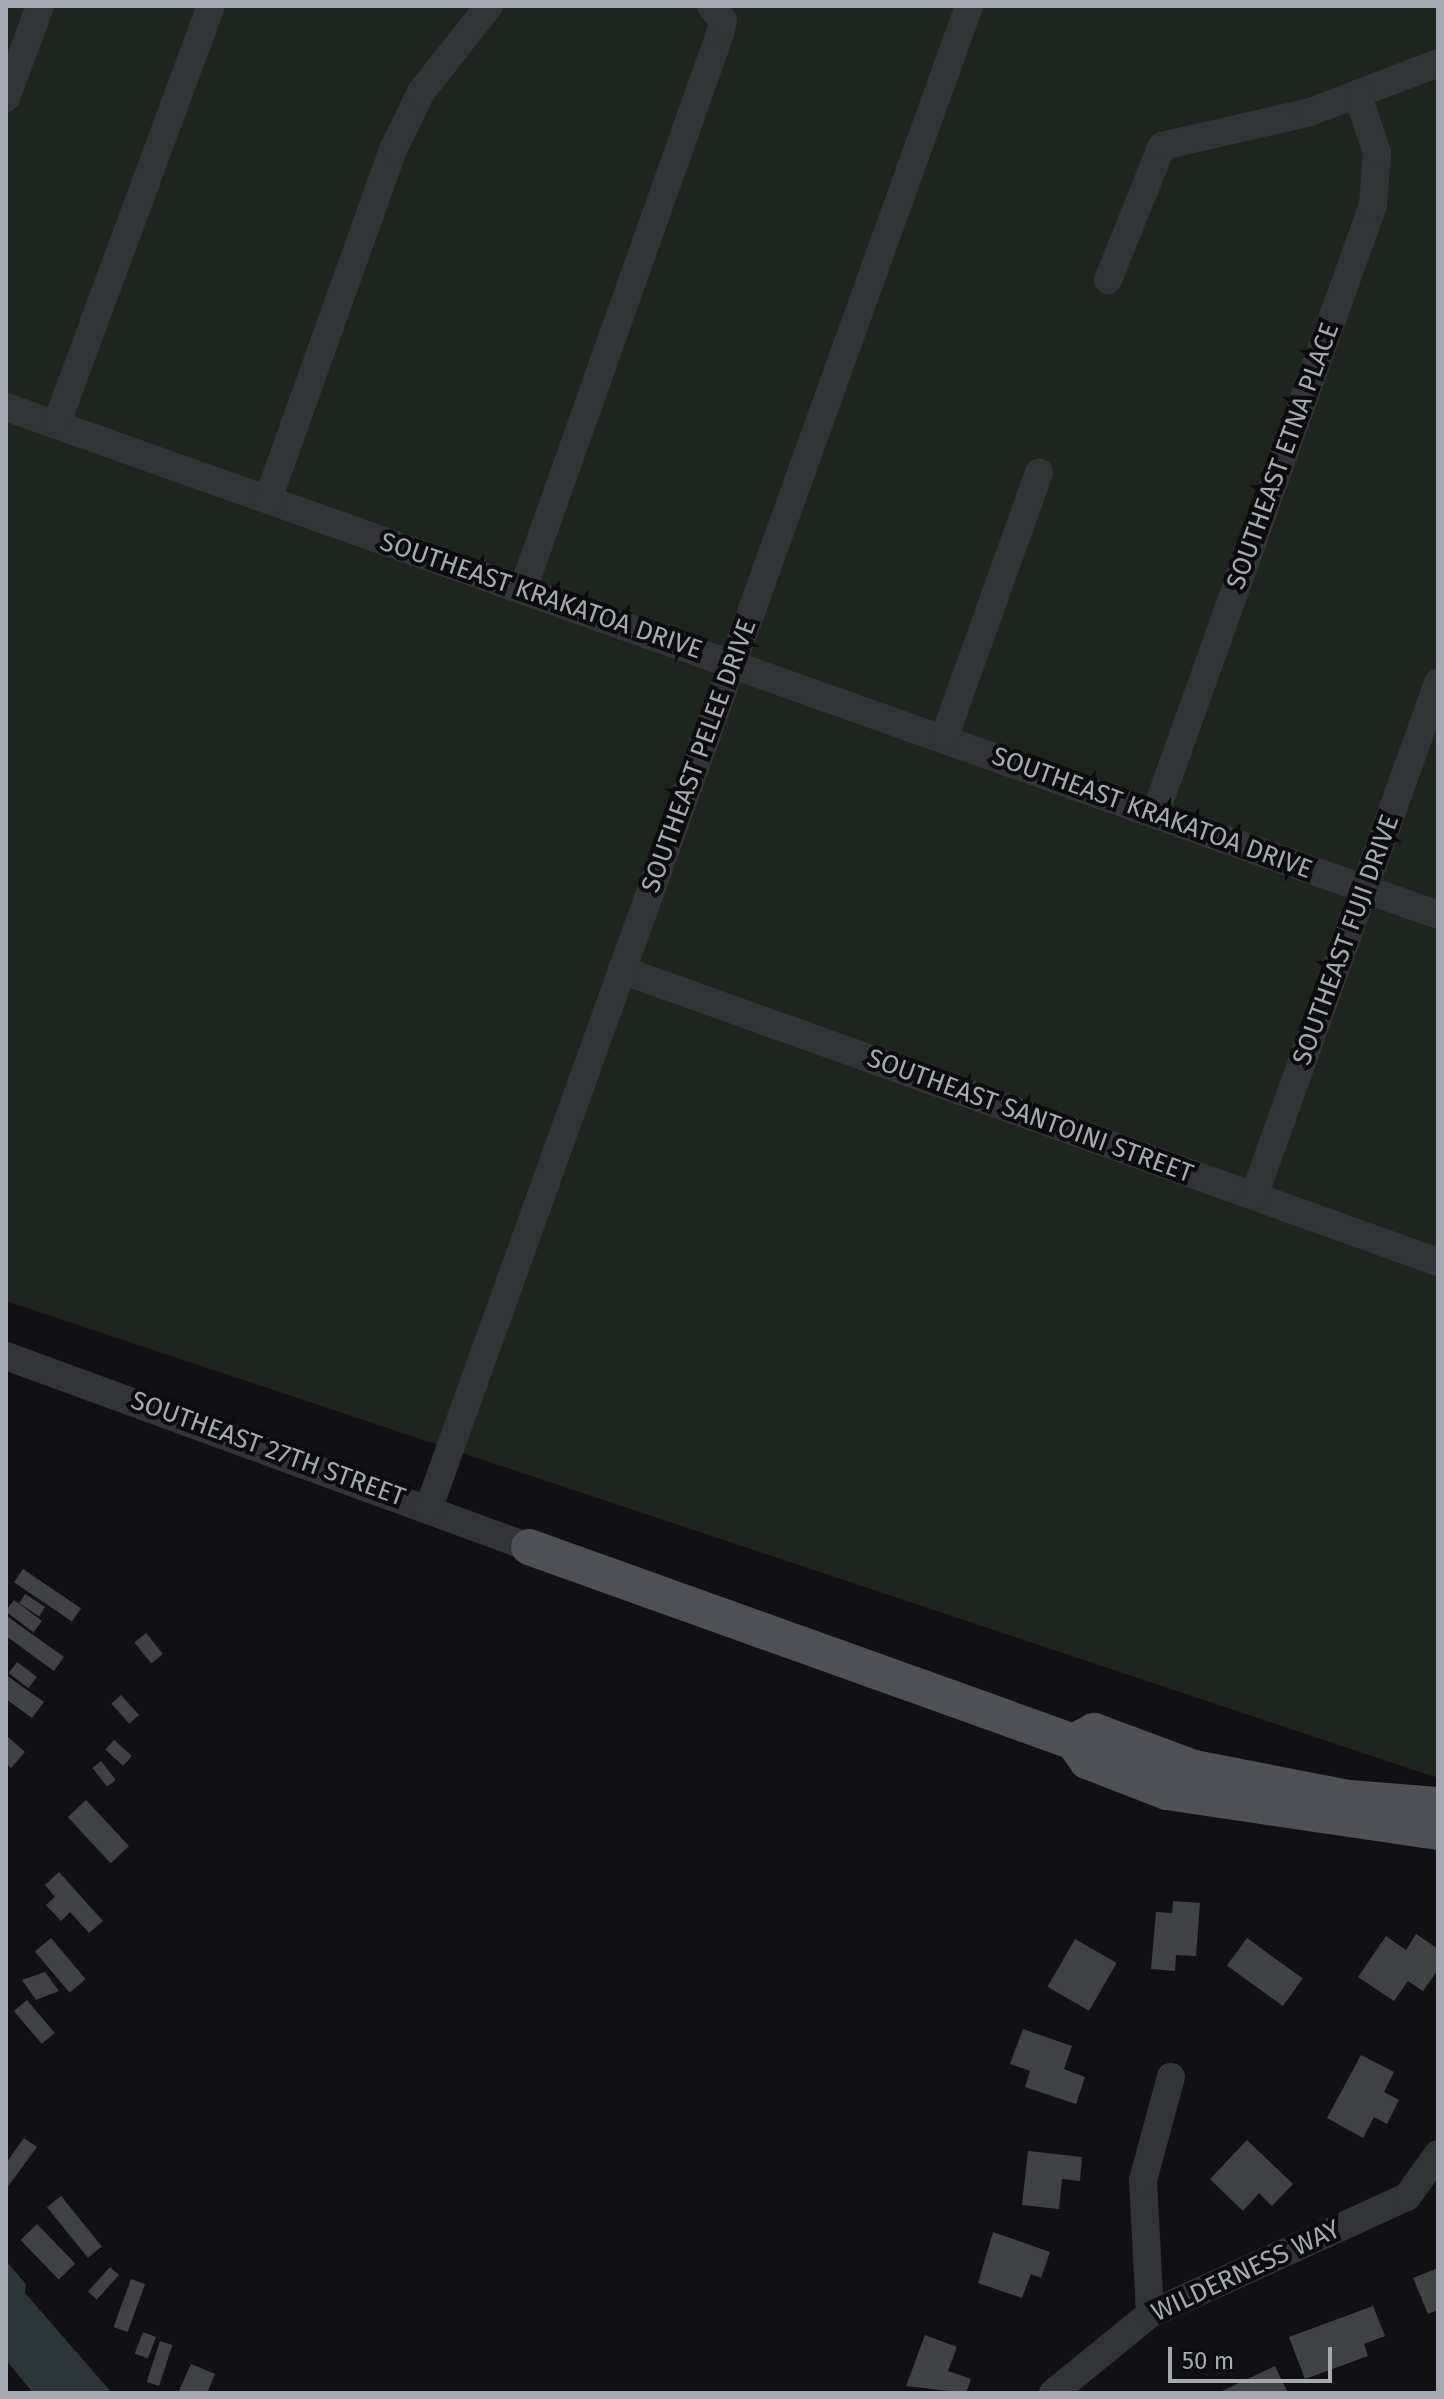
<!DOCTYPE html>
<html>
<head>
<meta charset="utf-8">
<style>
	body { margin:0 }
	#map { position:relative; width:1444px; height:2399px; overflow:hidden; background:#111113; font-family:"Fira Sans",sans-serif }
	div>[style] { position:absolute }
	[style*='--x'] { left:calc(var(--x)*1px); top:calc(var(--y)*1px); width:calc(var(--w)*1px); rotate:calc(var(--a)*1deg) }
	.green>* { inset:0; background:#1e251e }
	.water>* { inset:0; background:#2c353a }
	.building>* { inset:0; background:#404246; transform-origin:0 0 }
	.minor>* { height:28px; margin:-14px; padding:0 14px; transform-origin:14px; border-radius:14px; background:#333437 }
	.major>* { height:36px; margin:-18px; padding:0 18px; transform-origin:18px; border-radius:18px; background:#4f5156 }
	span { translate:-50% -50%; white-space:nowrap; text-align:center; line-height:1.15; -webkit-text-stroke:8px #0c0c0e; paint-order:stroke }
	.street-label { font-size:26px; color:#a4a9b2 }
	.frame { position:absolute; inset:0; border:8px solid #a4a9b2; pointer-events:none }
	.scale { position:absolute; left:1168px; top:2347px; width:164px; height:36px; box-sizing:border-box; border:4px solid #a4a9b2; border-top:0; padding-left:10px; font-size:24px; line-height:28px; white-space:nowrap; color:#a4a9b2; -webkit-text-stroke:6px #0c0c0e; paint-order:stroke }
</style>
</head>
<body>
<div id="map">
	<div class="green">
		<i style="clip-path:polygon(6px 6px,1438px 6px,1438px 1778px,6px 1301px)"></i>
	</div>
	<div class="water">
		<i style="clip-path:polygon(6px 2261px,26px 2284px,25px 2293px,112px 2393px,33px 2393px,6px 2360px)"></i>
	</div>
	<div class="building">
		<i style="left:23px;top:1569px;width:70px;height:16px;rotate:34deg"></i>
		<i style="left:25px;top:1594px;width:24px;height:11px;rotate:33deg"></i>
		<i style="left:14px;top:1600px;width:35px;height:14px;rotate:37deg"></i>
		<i style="clip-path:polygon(8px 1617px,64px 1657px,54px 1671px,6px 1636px)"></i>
		<i style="left:146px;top:1633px;width:27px;height:15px;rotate:51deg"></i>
		<i style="left:17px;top:1662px;width:25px;height:14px;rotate:37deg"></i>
		<i style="clip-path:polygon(6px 1675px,44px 1702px,32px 1718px,6px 1699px)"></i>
		<i style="left:121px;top:1695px;width:27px;height:13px;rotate:48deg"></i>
		<i style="clip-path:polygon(6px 1735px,25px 1752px,11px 1768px,6px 1763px)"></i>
		<i style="left:114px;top:1740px;width:24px;height:13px;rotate:42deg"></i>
		<i style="left:101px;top:1761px;width:24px;height:11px;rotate:52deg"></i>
		<i style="left:86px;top:1800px;width:63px;height:25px;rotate:47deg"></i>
		<i style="clip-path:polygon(59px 1872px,103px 1921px,89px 1933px,70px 1912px,61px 1921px,46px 1905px,55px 1897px,45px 1885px)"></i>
		<i style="clip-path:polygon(1173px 1901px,1200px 1903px,1196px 1956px,1176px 1955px,1175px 1971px,1151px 1969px,1156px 1912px,1172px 1913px)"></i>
		<i style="clip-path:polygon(1416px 1934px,1438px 1949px,1438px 1970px,1423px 1991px,1408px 1981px,1394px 2001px,1358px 1977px,1386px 1936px,1406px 1950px)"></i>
		<i style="left:51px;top:1938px;width:54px;height:21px;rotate:50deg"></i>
		<i style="left:1247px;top:1938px;width:69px;height:34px;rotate:36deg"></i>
		<i style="left:1075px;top:1939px;width:48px;height:55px;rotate:30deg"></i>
		<i style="clip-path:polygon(45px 1972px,59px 1991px,36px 2000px,22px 1980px)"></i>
		<i style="left:27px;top:2000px;width:43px;height:17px;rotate:50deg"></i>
		<i style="clip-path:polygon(1023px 2029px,1072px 2046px,1064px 2069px,1085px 2077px,1076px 2104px,1025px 2087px,1030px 2071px,1010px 2064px)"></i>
		<i style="clip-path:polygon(1361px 2055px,1394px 2072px,1384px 2092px,1399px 2100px,1387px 2124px,1374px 2117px,1363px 2138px,1327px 2118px)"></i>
		<i style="clip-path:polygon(24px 2138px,37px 2147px,6px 2189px,6px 2163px)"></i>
		<i style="clip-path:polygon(1247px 2140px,1293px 2184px,1272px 2206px,1259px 2193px,1243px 2211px,1210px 2179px)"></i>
		<i style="clip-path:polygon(1028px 2151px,1082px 2157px,1080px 2181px,1062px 2179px,1059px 2209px,1022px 2205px)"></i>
		<i style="left:61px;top:2196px;width:65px;height:18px;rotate:51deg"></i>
		<i style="left:37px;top:2224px;width:55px;height:23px;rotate:46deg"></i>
		<i style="clip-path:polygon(993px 2232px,1050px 2252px,1041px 2278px,1031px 2274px,1022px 2298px,978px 2283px)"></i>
		<i style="left:110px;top:2267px;width:12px;height:33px;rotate:42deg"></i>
		<i style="clip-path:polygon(1438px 2268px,1438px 2310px,1428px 2314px,1413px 2278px)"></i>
		<i style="left:131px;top:2279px;width:15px;height:51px;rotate:20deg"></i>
		<i style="clip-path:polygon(1373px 2306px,1385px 2336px,1364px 2344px,1368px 2356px,1305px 2379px,1289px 2337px)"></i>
		<i style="left:143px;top:2332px;width:14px;height:23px;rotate:21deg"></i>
		<i style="clip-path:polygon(925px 2335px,957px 2347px,948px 2371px,971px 2379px,966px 2393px,906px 2386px)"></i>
		<i style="left:160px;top:2341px;width:13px;height:43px;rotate:18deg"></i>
		<i style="clip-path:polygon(191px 2364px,215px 2374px,207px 2393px,178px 2393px)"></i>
		<i style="clip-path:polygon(1275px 2366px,1288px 2393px,1218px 2393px)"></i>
	</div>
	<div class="minor">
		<i style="--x:6;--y:98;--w:98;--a:-69.7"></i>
		<i style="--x:1108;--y:280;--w:144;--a:-68.1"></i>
		<i style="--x:1162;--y:146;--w:152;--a:-12.9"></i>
		<i style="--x:1310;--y:112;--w:137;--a:-20.9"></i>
		<i style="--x:6;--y:407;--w:1519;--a:19.53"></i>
		<i style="--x:56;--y:425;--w:447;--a:-69.7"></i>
		<i style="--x:268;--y:499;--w:373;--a:-70.3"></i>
		<i style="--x:394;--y:148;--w:62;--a:-64.3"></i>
		<i style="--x:421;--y:92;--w:110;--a:-51.7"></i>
		<i style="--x:523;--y:589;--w:589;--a:-70.46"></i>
		<i style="--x:720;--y:34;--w:14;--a:-78"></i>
		<i style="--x:723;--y:20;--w:18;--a:-131"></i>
		<i style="--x:944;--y:738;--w:282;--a:-70.3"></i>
		<i style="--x:1155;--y:814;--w:647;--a:-70.3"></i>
		<i style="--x:1373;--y:205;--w:52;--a:-85.6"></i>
		<i style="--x:1377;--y:153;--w:60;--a:-108.4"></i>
		<i style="--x:622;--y:970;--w:867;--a:19.69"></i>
		<i style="--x:1254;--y:1196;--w:545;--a:-70.27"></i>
		<i style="--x:6;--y:1356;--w:557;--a:20.06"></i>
		<i style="--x:429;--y:1507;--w:1595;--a:-70.21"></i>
		<i style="--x:1150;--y:2314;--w:134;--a:-93"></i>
		<i style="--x:1143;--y:2180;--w:107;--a:-74.8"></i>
		<i style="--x:1053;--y:2393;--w:125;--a:-39.2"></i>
		<i style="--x:1150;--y:2314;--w:282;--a:-24.5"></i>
		<i style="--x:1407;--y:2197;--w:53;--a:-54.2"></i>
	</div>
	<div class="major">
		<i style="--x:529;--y:1547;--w:579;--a:19.69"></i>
		<i style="--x:1074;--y:1742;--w:23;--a:56"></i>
		<i style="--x:1087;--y:1761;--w:86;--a:21.2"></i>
		<i style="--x:1167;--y:1792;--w:274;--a:8.4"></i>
		<i style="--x:1074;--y:1742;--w:23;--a:-29"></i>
		<i style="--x:1094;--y:1731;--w:107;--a:20.3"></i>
		<i style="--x:1194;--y:1768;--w:158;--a:11"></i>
		<i style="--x:1349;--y:1798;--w:89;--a:4.5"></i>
	</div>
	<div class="street-label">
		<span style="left:1283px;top:456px;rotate:-70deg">SOUTHEAST ETNA PLACE</span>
		<span style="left:541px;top:596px;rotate:19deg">SOUTHEAST KRAKATOA DRIVE</span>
		<span style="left:699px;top:756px;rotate:-70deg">SOUTHEAST PELEE DRIVE</span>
		<span style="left:1152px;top:813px;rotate:20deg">SOUTHEAST KRAKATOA DRIVE</span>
		<span style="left:1346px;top:940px;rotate:-70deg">SOUTHEAST FUJI DRIVE</span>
		<span style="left:1030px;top:1116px;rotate:20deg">SOUTHEAST SANTOINI STREET</span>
		<span style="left:268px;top:1449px;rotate:20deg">SOUTHEAST 27TH STREET</span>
		<span style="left:1246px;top:2271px;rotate:-25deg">WILDERNESS WAY</span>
	</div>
	<div class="frame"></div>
	<div class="scale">50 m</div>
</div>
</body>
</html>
